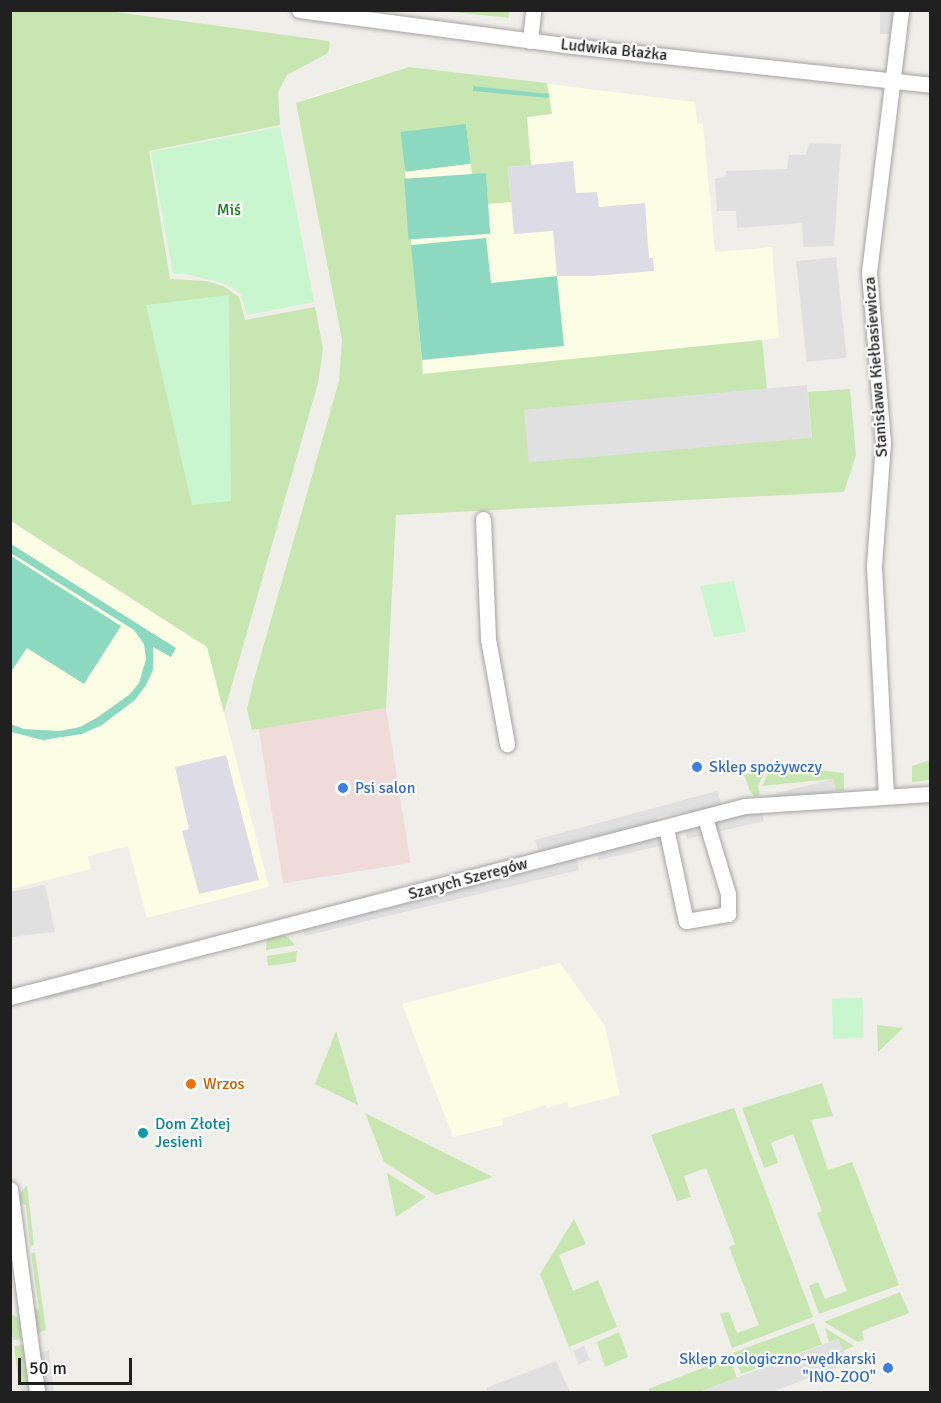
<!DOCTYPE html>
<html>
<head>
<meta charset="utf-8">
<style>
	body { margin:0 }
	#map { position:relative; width:941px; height:1403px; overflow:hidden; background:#f0eee8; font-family:Signika,sans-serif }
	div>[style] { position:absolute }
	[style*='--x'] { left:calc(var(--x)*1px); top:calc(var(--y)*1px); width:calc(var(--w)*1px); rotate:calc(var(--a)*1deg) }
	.commercial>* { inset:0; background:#efdbd9; transform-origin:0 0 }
	.education>* { inset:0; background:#fbfde4 }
	.grass>* { inset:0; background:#c8e6b2; transform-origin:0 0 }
	.park>* { inset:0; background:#c9f6cf; transform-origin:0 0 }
	.pitch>* { inset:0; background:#8dd8c0; transform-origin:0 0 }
	.parking>* { inset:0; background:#e0e0e0; transform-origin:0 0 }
	.plaza>* { inset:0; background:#dddce6 }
	.roads { filter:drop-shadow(0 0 2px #a4a4a4) drop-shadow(0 0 2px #a4a4a4) }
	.minor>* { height:15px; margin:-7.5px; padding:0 7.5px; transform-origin:7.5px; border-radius:7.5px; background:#fff }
	.dots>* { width:16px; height:16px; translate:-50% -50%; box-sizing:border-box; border:3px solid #fff; border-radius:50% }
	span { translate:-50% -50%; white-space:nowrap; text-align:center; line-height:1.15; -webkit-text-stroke:4.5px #fff; paint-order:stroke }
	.street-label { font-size:16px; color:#202020 }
	.park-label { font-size:16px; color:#157823 }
	.shop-label { font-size:16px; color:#366cbe }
	.left { translate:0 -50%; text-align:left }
	.right { translate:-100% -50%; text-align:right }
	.food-label { font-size:16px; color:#c56008 }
	.culture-label { font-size:16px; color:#0d838f }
	.frame { position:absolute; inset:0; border:12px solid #202020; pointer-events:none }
	.scale { position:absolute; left:18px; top:1358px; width:114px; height:27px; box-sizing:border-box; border:3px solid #202020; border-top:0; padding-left:8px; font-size:18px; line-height:21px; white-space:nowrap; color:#202020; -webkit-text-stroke:4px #fff; paint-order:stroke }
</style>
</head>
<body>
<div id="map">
	<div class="commercial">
		<i style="left:386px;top:708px;width:157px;height:129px;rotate:81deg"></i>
	</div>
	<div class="education">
		<i style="clip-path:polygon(409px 67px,695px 102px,697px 123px,703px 124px,715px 252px,772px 247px,779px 338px,401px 376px,308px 98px)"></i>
		<i style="clip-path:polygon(10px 521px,207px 647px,269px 887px,147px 918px,128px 846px,88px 856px,91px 869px,11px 889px)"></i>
		<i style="clip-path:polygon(560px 963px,605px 1026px,620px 1095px,569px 1108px,567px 1102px,547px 1108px,546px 1105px,502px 1119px,503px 1125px,453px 1137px,402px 1004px)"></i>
	</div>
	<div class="grass">
		<i style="clip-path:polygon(10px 11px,108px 11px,329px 41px,330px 44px,328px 53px,287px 75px,278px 92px,280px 125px,149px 151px,170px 279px,206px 281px,223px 286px,239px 297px,245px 320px,315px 307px,323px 349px,318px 383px,224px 713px,207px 647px,11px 521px)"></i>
		<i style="clip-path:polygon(444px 11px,509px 11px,509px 18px)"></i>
		<i style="clip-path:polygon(409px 67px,547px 83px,552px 114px,527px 117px,531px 165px,508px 167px,511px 202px,488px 204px,486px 173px,472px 175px,466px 124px,405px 171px,423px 374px,762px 340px,767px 389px,524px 414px,812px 438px,808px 392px,850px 389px,856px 455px,844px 492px,396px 515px,386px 708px,252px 730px,247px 709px,253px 683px,339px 381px,342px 340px,296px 103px)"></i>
		<i style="clip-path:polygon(930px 760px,930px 780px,912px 782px,912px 766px)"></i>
		<i style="clip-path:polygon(809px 769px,844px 773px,844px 791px,836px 791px,833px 779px,762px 786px,770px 770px)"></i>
		<i style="clip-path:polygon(762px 770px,765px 771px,758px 786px,760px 795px,755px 797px,750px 791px,744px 775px)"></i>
		<i style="clip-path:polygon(279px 934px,288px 937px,295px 945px,266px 950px,267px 938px)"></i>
		<i style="clip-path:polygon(297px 951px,296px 962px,268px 966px,267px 956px)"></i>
		<i style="clip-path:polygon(877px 1025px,903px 1028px,878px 1052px)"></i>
		<i style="clip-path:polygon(336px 1031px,358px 1105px,315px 1084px)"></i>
		<i style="clip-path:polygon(822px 1083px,833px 1116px,811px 1120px,828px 1170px,852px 1162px,899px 1285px,819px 1314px,809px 1286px,818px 1282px,825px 1299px,847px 1291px,817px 1213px,822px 1211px,793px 1134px,771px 1143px,778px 1163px,764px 1168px,742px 1108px)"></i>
		<i style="clip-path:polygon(734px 1108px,813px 1317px,732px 1348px,720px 1314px,729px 1312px,737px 1333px,759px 1325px,729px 1247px,735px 1244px,706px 1168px,684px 1176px,691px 1197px,677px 1201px,651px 1135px)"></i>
		<i style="clip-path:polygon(365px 1113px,493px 1177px,436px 1195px,384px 1162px)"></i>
		<i style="clip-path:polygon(387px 1173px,426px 1197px,396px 1217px)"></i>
		<i style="clip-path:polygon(27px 1185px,34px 1245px,30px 1246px,26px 1205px,19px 1202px,18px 1196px)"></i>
		<i style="clip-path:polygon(574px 1219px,586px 1244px,559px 1255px,573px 1291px,598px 1280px,617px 1327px,569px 1347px,540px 1274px)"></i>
		<i style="clip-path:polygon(35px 1252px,46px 1330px,36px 1334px,33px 1311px,39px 1308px,31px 1253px)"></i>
		<i style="clip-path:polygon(900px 1292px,909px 1313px,862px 1331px,864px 1340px,858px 1342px,824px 1322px)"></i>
		<i style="clip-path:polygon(10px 1314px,20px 1318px,22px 1339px,13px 1340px)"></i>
		<i style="left:814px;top:1323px;width:23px;height:86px;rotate:70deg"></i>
		<i style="clip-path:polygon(825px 1328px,854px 1346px,843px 1351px,838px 1339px,829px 1342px)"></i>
		<i style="clip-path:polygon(619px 1332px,628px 1357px,605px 1367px,597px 1342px)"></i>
		<i style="left:24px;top:1345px;width:40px;height:10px;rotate:83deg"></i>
		<i style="clip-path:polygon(729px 1358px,737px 1378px,699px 1392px,650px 1392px,648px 1389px)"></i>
	</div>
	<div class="park">
		<i style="clip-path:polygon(280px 127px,314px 302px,247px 315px,240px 293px,226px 284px,182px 273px,173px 274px,151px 152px)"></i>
		<i style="clip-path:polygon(229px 295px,231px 501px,192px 505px,146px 305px)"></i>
		<i style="clip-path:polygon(734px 581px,746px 632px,714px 637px,700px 586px)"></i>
		<i style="left:863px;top:998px;width:40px;height:31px;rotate:89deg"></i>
	</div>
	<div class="pitch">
		<i style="clip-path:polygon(473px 86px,549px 94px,549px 98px,473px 91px)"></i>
		<i style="left:466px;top:124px;width:40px;height:66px;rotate:83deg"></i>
		<i style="left:486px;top:173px;width:61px;height:82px;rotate:86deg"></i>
		<i style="clip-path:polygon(486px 238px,491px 283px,557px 276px,564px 346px,422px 360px,411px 245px)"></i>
		<i style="clip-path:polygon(11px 544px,176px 648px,171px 657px,153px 647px,153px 670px,146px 685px,135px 700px,102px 725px,82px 734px,43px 740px,11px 732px,11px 724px,24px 729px,60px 731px,80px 727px,98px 717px,129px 695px,139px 683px,146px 659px,144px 644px,134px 630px,11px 553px)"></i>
		<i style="clip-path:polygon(11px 556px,121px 626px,84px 684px,27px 648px,11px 672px)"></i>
	</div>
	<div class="parking">
		<i style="left:880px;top:11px;width:14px;height:23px"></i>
		<i style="clip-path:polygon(809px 143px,841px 144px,834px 246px,803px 247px,802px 223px,737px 228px,736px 211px,717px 211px,715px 179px,725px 177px,726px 171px,787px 169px,789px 155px,806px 155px)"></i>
		<i style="left:836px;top:257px;width:101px;height:40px;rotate:84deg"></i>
		<i style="left:807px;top:385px;width:53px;height:284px;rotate:85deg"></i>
		<i style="left:833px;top:779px;width:12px;height:71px;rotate:76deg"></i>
		<i style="clip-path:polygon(717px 791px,726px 817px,762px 812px,764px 821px,687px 839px,680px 813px,657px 817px,664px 845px,599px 860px,590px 836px,574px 842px,579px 870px,305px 936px,302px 929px,544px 868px,535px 840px)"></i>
		<i style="clip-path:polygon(45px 885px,55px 932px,11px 937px,11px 892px)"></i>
		<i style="left:100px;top:974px;width:12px;height:59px;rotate:76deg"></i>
		<i style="clip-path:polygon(838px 1339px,848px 1363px,772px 1392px,699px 1392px)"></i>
		<i style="left:584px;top:1346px;width:15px;height:12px;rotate:67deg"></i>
		<i style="clip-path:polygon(49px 1350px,54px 1392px,20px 1392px,20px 1386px,44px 1383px,39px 1353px)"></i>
		<i style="clip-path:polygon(556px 1361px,570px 1392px,488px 1392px,486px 1388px)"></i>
	</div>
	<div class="plaza">
		<i style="clip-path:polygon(573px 161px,576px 193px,597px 192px,599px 207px,645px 203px,649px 258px,653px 258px,654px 271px,593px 276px,557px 276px,553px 231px,514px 234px,508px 167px)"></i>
		<i style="clip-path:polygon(226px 755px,259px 880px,199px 894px,182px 831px,189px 829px,175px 767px)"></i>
	</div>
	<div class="roads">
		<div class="minor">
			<i style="--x:299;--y:10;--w:267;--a:7.5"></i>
			<i style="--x:564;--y:45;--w:368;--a:6.2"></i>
			<i style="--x:530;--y:41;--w:31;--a:-84"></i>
			<i style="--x:483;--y:519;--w:120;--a:87.6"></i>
			<i style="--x:488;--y:639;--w:107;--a:79.7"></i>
			<i style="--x:886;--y:796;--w:231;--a:-93"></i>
			<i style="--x:874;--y:565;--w:122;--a:-85.8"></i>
			<i style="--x:883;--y:443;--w:172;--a:-94.7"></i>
			<i style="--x:869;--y:272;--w:264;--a:-83"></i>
			<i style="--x:666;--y:828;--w:95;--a:77.9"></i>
			<i style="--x:686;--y:921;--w:43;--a:-9.5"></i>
			<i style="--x:728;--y:914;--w:20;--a:-90"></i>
			<i style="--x:728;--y:894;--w:79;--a:-106.8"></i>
			<i style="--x:10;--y:997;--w:759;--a:-14.57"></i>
			<i style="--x:745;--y:806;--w:185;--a:-3.7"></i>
			<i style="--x:10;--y:1189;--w:205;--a:82.4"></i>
		</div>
	</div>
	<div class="dots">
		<i style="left:697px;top:767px;background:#3f7fe0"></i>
		<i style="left:343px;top:788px;background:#3f7fe0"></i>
		<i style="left:191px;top:1084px;background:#e8710a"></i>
		<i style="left:143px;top:1133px;background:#0f9aa8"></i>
		<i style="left:888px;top:1368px;background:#3f7fe0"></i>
	</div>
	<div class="street-label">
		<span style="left:614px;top:50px;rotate:6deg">Ludwika Błażka</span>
		<span style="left:876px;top:367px;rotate:-94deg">Stanisława Kiełbasiewicza</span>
		<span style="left:468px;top:879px;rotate:-15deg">Szarych Szeregów</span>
	</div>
	<div class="park-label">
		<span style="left:229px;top:210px">Miś</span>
	</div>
	<div class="shop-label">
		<span class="left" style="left:709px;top:767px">Sklep spożywczy</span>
		<span class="left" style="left:355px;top:788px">Psi salon</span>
		<span class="right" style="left:876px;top:1368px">Sklep zoologiczno-wędkarski<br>"INO-ZOO"</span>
	</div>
	<div class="food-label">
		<span class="left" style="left:203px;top:1084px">Wrzos</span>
	</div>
	<div class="culture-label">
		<span class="left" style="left:155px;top:1133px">Dom Złotej<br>Jesieni</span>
	</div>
	<div class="frame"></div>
	<div class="scale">50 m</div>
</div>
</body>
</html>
